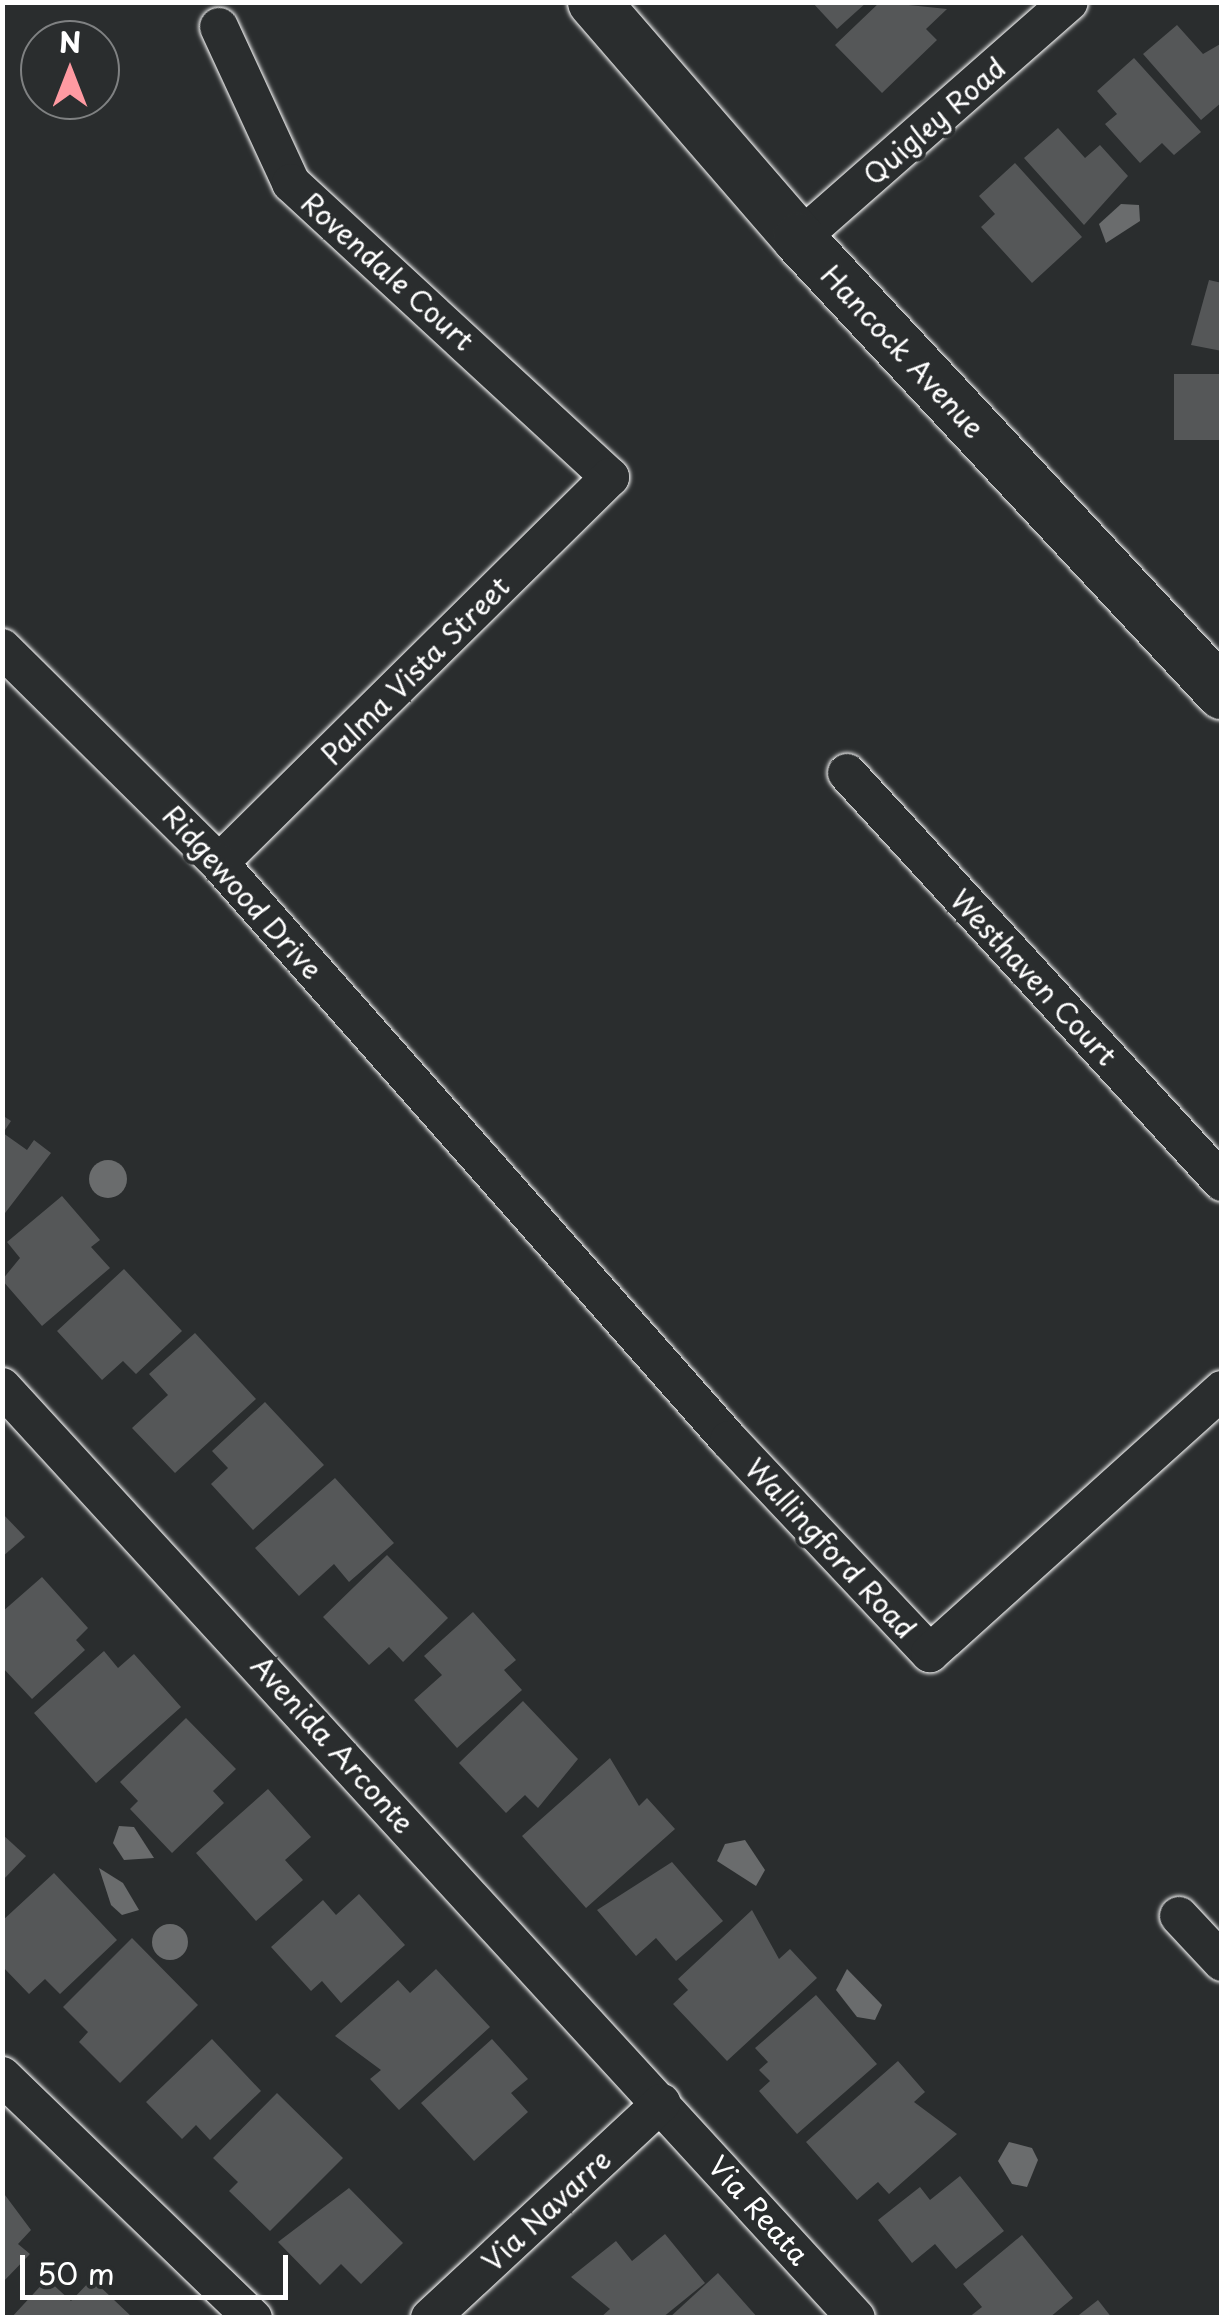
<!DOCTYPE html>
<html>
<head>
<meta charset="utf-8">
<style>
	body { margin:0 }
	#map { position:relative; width:1224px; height:2320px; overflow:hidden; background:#2a2d2e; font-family:"Playpen Sans",sans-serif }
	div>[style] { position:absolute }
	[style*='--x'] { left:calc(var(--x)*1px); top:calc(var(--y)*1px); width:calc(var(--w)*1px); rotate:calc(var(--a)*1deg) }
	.water>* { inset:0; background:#6a6c6d }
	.round { border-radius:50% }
	.building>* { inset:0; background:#555758; transform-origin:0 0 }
	.roads { filter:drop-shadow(0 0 2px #fff) drop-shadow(0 0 2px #fff) }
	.street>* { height:38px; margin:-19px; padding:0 19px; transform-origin:19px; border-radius:19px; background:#2a2d2e }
	.secondary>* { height:52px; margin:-26px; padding:0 26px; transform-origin:26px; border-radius:26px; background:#2a2d2e }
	span { translate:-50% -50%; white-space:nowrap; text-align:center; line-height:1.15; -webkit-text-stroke:8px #2a2d2e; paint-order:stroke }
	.street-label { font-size:28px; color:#fff }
	.frame { position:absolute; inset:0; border:5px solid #fff; pointer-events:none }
	.north { position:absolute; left:20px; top:20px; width:100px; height:100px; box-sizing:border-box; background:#2a2d2e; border:2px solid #7f8182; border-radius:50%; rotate:0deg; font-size:28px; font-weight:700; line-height:40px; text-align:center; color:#fff }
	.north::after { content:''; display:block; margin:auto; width:35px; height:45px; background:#ff9aa2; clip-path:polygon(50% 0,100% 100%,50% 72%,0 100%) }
	.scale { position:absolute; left:20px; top:2255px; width:268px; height:45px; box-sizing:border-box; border:5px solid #fff; border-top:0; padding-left:12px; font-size:30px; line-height:35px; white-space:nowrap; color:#fff; -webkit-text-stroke:8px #2a2d2e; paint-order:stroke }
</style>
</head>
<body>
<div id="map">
	<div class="water">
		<i style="clip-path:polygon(1121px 204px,1139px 205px,1140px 221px,1106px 243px,1099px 224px)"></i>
		<i class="round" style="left:89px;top:1160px;width:38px;height:38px"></i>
		<i style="clip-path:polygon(119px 1826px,134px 1827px,154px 1858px,124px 1860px,113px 1843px)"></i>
		<i style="clip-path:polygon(745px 1840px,765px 1870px,756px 1886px,717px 1861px,725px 1844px)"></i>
		<i style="clip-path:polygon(99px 1868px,123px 1883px,139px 1910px,122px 1915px,111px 1905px)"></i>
		<i class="round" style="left:152px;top:1924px;width:36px;height:36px"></i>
		<i style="clip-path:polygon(847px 1969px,882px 2005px,875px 2020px,857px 2017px,836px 1990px)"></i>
		<i style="clip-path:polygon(1009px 2142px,1032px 2148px,1038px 2160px,1027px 2187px,1012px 2184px,998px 2161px)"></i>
	</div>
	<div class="building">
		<i style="clip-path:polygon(812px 2px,867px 2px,837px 29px)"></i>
		<i style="clip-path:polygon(880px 2px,947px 9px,926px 29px,937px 40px,882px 93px,835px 45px)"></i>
		<i style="clip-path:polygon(1177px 25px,1203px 54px,1222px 43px,1222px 102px,1201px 120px,1143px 54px)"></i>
		<i style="clip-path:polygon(1134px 58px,1201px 132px,1174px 155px,1162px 143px,1140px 163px,1105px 124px,1117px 114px,1097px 91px)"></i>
		<i style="clip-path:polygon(1058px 128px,1085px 158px,1100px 145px,1128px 176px,1084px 225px,1024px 158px)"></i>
		<i style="clip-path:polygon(1015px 163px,1082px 237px,1032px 283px,981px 227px,995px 214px,979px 196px)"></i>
		<i style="clip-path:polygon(1209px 280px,1222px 283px,1222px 351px,1191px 345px)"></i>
		<i style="left:1222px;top:374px;width:66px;height:48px;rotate:90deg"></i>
		<i style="clip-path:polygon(2px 1115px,11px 1121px,3px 1133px,27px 1150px,34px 1140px,51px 1153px,2px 1217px)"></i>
		<i style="clip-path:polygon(62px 1196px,100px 1240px,91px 1247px,110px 1268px,42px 1326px,2px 1280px,20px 1258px,7px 1242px)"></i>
		<i style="clip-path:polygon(124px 1269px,182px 1331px,136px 1374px,123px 1361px,102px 1380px,57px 1331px)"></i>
		<i style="clip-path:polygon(195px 1333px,256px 1399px,175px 1473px,132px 1428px,168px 1395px,149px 1374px)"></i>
		<i style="clip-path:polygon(265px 1402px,324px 1465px,253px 1530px,211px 1484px,228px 1468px,212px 1451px)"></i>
		<i style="clip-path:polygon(335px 1478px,394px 1543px,349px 1582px,334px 1564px,299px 1596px,255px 1548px)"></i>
		<i style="clip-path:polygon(2px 1513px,25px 1537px,2px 1557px)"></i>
		<i style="clip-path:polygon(387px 1555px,448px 1618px,403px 1662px,389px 1647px,369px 1665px,323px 1617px)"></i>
		<i style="clip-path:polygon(42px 1577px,88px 1628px,76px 1640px,85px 1650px,32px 1699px,2px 1667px,2px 1612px)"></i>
		<i style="clip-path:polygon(473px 1612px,516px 1660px,504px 1670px,522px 1690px,457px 1748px,414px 1700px,442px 1675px,424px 1656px)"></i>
		<i style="clip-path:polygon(104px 1651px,118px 1668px,134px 1654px,181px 1707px,96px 1783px,34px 1713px)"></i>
		<i style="clip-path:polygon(523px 1701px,578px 1759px,538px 1808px,525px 1795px,506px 1813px,459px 1763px)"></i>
		<i style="clip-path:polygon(186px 1718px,236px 1769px,213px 1791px,224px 1803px,172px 1853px,130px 1809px,138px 1801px,120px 1782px)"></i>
		<i style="clip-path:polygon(610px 1758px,639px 1806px,647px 1798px,675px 1829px,586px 1908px,522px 1836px)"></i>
		<i style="clip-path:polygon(268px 1789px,311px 1837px,285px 1860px,303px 1880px,256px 1921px,196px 1853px)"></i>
		<i style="clip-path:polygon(2px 1834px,26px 1856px,2px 1881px)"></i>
		<i style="clip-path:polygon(672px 1862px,723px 1921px,676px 1961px,656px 1938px,636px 1956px,597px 1910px)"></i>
		<i style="clip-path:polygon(54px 1873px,117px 1940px,60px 1994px,45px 1979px,29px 1994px,2px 1966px,2px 1921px)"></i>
		<i style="clip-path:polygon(359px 1894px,405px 1945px,341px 2003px,322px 1981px,311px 1991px,271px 1947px,323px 1900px,336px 1915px)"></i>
		<i style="clip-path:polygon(752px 1910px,779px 1959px,790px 1949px,817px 1978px,727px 2061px,673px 2004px,688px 1990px,678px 1979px)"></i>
		<i style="clip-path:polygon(132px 1938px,198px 2005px,120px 2083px,79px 2042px,88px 2032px,63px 2007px)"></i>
		<i style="clip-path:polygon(436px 1969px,490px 2027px,399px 2110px,370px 2079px,381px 2070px,335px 2036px,398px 1980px,410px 1993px)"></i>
		<i style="clip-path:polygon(816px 1995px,877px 2064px,797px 2134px,759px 2091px,770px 2081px,759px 2070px,768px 2062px,755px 2048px)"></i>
		<i style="clip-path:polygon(212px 2039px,261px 2091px,210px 2140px,196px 2125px,182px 2139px,146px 2102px)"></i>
		<i style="clip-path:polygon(492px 2039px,528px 2079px,511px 2093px,528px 2112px,474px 2161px,421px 2103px)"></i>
		<i style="clip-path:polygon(898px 2061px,925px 2092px,914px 2102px,957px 2134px,889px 2194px,878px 2182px,857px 2200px,806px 2142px)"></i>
		<i style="clip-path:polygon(277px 2093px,343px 2158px,270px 2231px,229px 2191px,238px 2182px,213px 2158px)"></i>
		<i style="clip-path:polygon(960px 2176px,1004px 2231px,956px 2269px,935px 2244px,912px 2263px,878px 2220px,920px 2187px,930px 2200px)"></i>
		<i style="clip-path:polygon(349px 2188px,403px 2243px,361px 2284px,341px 2264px,320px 2285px,278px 2242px)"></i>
		<i style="clip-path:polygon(2px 2191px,31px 2230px,18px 2244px,30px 2254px,2px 2283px)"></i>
		<i style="clip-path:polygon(665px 2234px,705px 2283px,662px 2318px,600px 2318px,610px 2309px,571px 2277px,616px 2241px,632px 2261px)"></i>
		<i style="clip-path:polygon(1022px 2235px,1073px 2298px,1049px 2318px,968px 2318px,982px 2307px,963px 2284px)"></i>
		<i style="clip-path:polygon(718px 2273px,758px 2318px,669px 2318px)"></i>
		<i style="clip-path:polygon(47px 2279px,71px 2301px,92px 2279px,133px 2318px,11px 2318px)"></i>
		<i style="clip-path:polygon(1098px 2300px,1112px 2318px,1075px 2318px)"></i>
	</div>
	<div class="roads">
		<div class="street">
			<i style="--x:219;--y:27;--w:172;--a:65.2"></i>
			<i style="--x:291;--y:183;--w:434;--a:42.7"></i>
			<i style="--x:610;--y:477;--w:549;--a:135.37"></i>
			<i style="--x:799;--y:239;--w:359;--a:-41.3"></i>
			<i style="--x:2;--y:648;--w:305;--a:44.7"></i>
			<i style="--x:219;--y:863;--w:770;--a:48.53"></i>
			<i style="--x:729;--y:1440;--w:293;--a:46.7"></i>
			<i style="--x:930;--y:1653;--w:393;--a:-42"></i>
			<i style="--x:847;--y:773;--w:555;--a:47.48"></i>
			<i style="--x:2;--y:1387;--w:1263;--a:47.47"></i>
			<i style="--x:1179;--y:1916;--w:63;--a:46.9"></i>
			<i style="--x:2;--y:2076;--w:349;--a:44"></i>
			<i style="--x:430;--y:2318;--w:316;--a:-42.9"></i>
		</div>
		<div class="secondary">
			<i style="--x:594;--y:2;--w:313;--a:49.1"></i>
			<i style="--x:799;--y:239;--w:621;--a:47.02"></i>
		</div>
	</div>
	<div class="street-label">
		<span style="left:934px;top:121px;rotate:-41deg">Quigley Road</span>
		<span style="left:388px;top:271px;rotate:42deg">Rovendale Court</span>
		<span style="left:903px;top:351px;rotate:47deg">Hancock Avenue</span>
		<span style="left:415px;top:670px;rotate:-45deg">Palma Vista Street</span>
		<span style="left:243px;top:892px;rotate:48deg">Ridgewood Drive</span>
		<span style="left:1034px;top:977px;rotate:47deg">Westhaven Court</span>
		<span style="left:831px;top:1548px;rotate:47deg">Wallingford Road</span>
		<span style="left:333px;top:1744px;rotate:48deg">Avenida Arconte</span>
		<span style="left:546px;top:2210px;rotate:-43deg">Via Navarre</span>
		<span style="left:759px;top:2210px;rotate:48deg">Via Reata</span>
	</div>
	<div class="frame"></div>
	<div class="north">N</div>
	<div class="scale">50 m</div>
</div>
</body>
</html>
